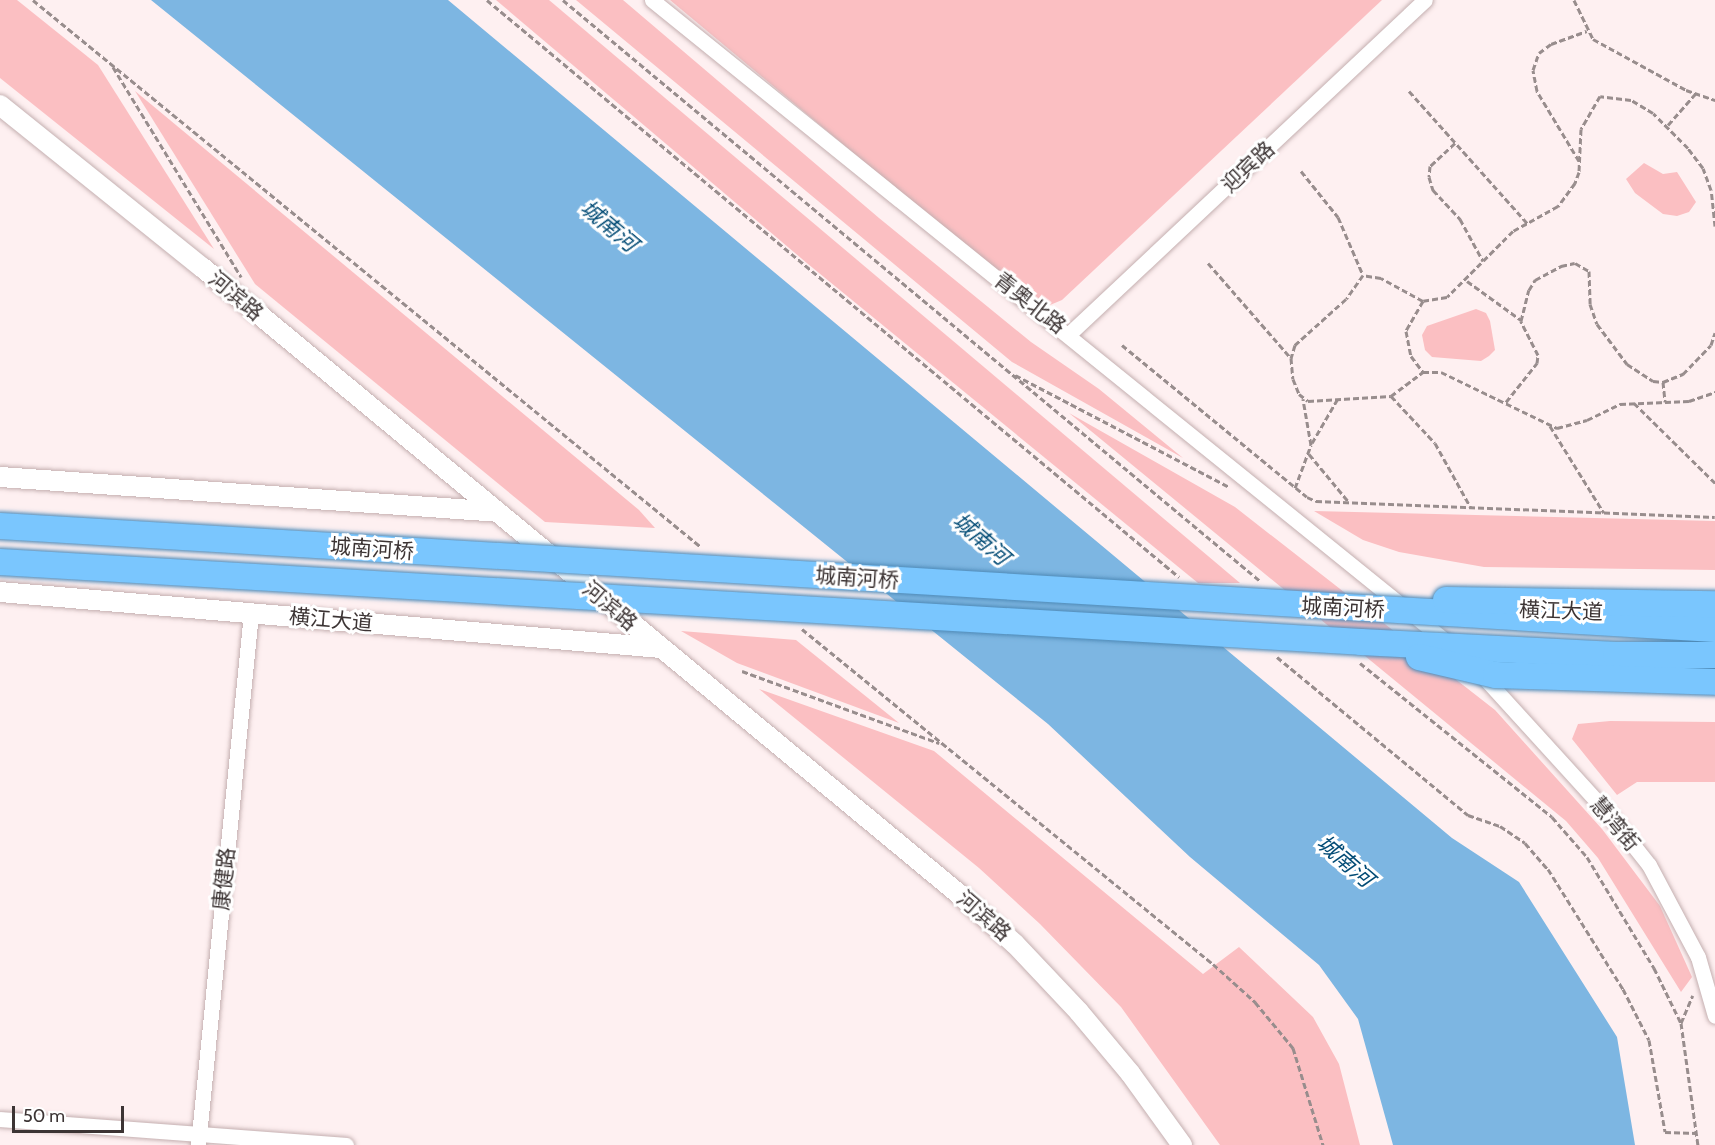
<!DOCTYPE html>
<html>
<head>
<meta charset="utf-8">
<style>
	body { margin:0 }
	#map { position:relative; width:1715px; height:1145px; overflow:hidden; background:#fef0f1; font-family:Cabin,"Noto Sans SC",sans-serif }
	div>[style] { position:absolute }
	[style*='--x'] { left:calc(var(--x)*1px); top:calc(var(--y)*1px); width:calc(var(--w)*1px); rotate:calc(var(--a)*1deg) }
	.green>* { inset:0; background:#fbbfc2 }
	.water>* { inset:0; background:#7db6e2 }
	.path>* { height:3px; margin-top:-1.5px; transform-origin:0; background:repeating-linear-gradient(90deg,#988d8d 0 6px,transparent 0 9px) }
	.roads { filter:drop-shadow(0 0 2px #c4afb0) drop-shadow(0 0 2px #c4afb0) }
	.minor>* { height:15px; margin:-7.5px; padding:0 7.5px; transform-origin:7.5px; border-radius:7.5px; background:#fff }
	.tertiary>* { height:20px; margin:-10px; padding:0 10px; transform-origin:10px; border-radius:10px; background:#fff }
	.bridges { filter:drop-shadow(0 0 2px #4e8ab7) drop-shadow(0 0 2px #4e8ab7) }
	.trunk-bridge>* { height:26px; margin:-13px; padding:0 13px; transform-origin:13px; border-radius:13px; background:#7ac6fe }
	span { translate:-50% -50%; white-space:nowrap; text-align:center; line-height:1.15; -webkit-text-stroke:6px #fff; paint-order:stroke }
	.street-label { font-size:21px; color:#3c3434 }
	.water-label { font-size:22px; color:#024b75; font-style:italic }
	.scale { position:absolute; left:12px; top:1106px; width:112px; height:27px; box-sizing:border-box; border:3px solid #3c3434; border-top:0; padding-left:8px; font-size:18px; line-height:21px; white-space:nowrap; color:#3c3434; -webkit-text-stroke:4px #fff; paint-order:stroke }
</style>
</head>
<body>
<div id="map">
	<div class="green">
		<i style="clip-path:polygon(0 0,17px 0,98px 65px,214px 249px,0 78px)"></i>
		<i style="clip-path:polygon(496px 0,549px 0,1240px 583px,1198px 583px,808px 264px)"></i>
		<i style="clip-path:polygon(576px 0,623px 0,879px 218px,1031px 342px,1099px 389px,1183px 458px,1012px 362px)"></i>
		<i style="clip-path:polygon(670px 0,1382px 0,1062px 300px,1050px 305px,1031px 301px)"></i>
		<i style="clip-path:polygon(135px 91px,639px 510px,655px 528px,545px 522px,255px 284px)"></i>
		<i style="clip-path:polygon(1644px 163px,1663px 174px,1677px 172px,1696px 202px,1689px 212px,1677px 216px,1663px 214px,1635px 193px,1626px 179px)"></i>
		<i style="clip-path:polygon(1476px 309px,1486px 313px,1490px 321px,1495px 350px,1489px 356px,1481px 361px,1432px 357px,1425px 350px,1422px 335px,1427px 326px)"></i>
		<i style="clip-path:polygon(1069px 413px,1235px 507px,1495px 710px,1602px 829px,1660px 906px,1692px 977px,1681px 992px,1598px 858px,1566px 821px)"></i>
		<i style="clip-path:polygon(1314px 511px,1715px 521px,1715px 570px,1484px 567px,1399px 552px,1363px 540px)"></i>
		<i style="clip-path:polygon(681px 631px,796px 640px,899px 723px,737px 663px)"></i>
		<i style="clip-path:polygon(759px 689px,934px 751px,1203px 974px,1239px 947px,1313px 1017px,1339px 1064px,1360px 1145px,1220px 1145px,1121px 1007px,1040px 924px,979px 868px)"></i>
		<i style="clip-path:polygon(1610px 721px,1715px 722px,1715px 782px,1637px 782px,1617px 795px,1572px 739px,1578px 724px)"></i>
	</div>
	<div class="water">
		<i style="clip-path:polygon(151px 0,448px 0,1452px 838px,1519px 882px,1617px 1037px,1635px 1145px,1393px 1145px,1358px 1019px,1319px 965px,1190px 857px,1048px 724px)"></i>
	</div>
	<div class="path">
		<i style="--x:33;--y:0;--w:863;--a:39.31"></i>
		<i style="--x:487;--y:0;--w:901;--a:39.82"></i>
		<i style="--x:563;--y:0;--w:907;--a:39.81"></i>
		<i style="--x:1574;--y:0;--w:43;--a:64"></i>
		<i style="--x:1593;--y:39;--w:106;--a:28.7"></i>
		<i style="--x:1686;--y:90;--w:31;--a:19"></i>
		<i style="--x:113;--y:67;--w:246;--a:58.6"></i>
		<i style="--x:1409;--y:91;--w:178;--a:48.2"></i>
		<i style="--x:1668;--y:125;--w:43;--a:-48.8"></i>
		<i style="--x:1455;--y:143;--w:34;--a:137"></i>
		<i style="--x:1430;--y:166;--w:11;--a:95"></i>
		<i style="--x:1429;--y:177;--w:14;--a:73"></i>
		<i style="--x:1433;--y:190;--w:40;--a:47"></i>
		<i style="--x:1460;--y:219;--w:48;--a:61.3"></i>
		<i style="--x:1579;--y:161;--w:82;--a:-121"></i>
		<i style="--x:1537;--y:91;--w:21;--a:-101"></i>
		<i style="--x:1533;--y:70;--w:18;--a:-71"></i>
		<i style="--x:1539;--y:53;--w:15;--a:-37"></i>
		<i style="--x:1551;--y:44;--w:38;--a:-20"></i>
		<i style="--x:1301;--y:171;--w:59;--a:51.2"></i>
		<i style="--x:1338;--y:217;--w:63;--a:66.7"></i>
		<i style="--x:1715;--y:226;--w:36;--a:-96"></i>
		<i style="--x:1711;--y:190;--w:23;--a:-110"></i>
		<i style="--x:1703;--y:168;--w:25;--a:-127"></i>
		<i style="--x:1688;--y:148;--w:49;--a:-135"></i>
		<i style="--x:1653;--y:113;--w:26;--a:-149"></i>
		<i style="--x:1631;--y:100;--w:31;--a:-173"></i>
		<i style="--x:1600;--y:96;--w:38;--a:120"></i>
		<i style="--x:1581;--y:129;--w:43;--a:92.7"></i>
		<i style="--x:1579;--y:172;--w:12;--a:110"></i>
		<i style="--x:1575;--y:183;--w:29;--a:126"></i>
		<i style="--x:1558;--y:206;--w:51;--a:150.9"></i>
		<i style="--x:1513;--y:231;--w:93;--a:135"></i>
		<i style="--x:1447;--y:297;--w:24;--a:171"></i>
		<i style="--x:1423;--y:301;--w:48;--a:-151.3"></i>
		<i style="--x:1381;--y:278;--w:18;--a:-171"></i>
		<i style="--x:1363;--y:275;--w:29;--a:125"></i>
		<i style="--x:1346;--y:299;--w:69;--a:138"></i>
		<i style="--x:1295;--y:345;--w:14;--a:107"></i>
		<i style="--x:1291;--y:358;--w:21;--a:85"></i>
		<i style="--x:1293;--y:379;--w:16;--a:68"></i>
		<i style="--x:1299;--y:394;--w:11;--a:38"></i>
		<i style="--x:1308;--y:401;--w:83;--a:-3.4"></i>
		<i style="--x:1391;--y:396;--w:40;--a:-37"></i>
		<i style="--x:1423;--y:372;--w:18;--a:0"></i>
		<i style="--x:1441;--y:372;--w:129;--a:25.8"></i>
		<i style="--x:1557;--y:428;--w:31;--a:-15"></i>
		<i style="--x:1587;--y:420;--w:37;--a:-26"></i>
		<i style="--x:1620;--y:404;--w:69;--a:-2.5"></i>
		<i style="--x:1689;--y:401;--w:28;--a:-19"></i>
		<i style="--x:1208;--y:263;--w:126;--a:48.9"></i>
		<i style="--x:1467;--y:281;--w:67;--a:35.8"></i>
		<i style="--x:1423;--y:301;--w:34;--a:120"></i>
		<i style="--x:1406;--y:331;--w:25;--a:79"></i>
		<i style="--x:1411;--y:356;--w:20;--a:53"></i>
		<i style="--x:1122;--y:345;--w:239;--a:39.4"></i>
		<i style="--x:1307;--y:497;--w:10;--a:24"></i>
		<i style="--x:1316;--y:501;--w:399;--a:2.3"></i>
		<i style="--x:1015;--y:375;--w:242;--a:27.6"></i>
		<i style="--x:1663;--y:382;--w:20;--a:84"></i>
		<i style="--x:1391;--y:396;--w:64;--a:46.9"></i>
		<i style="--x:1435;--y:443;--w:74;--a:61"></i>
		<i style="--x:1506;--y:402;--w:50;--a:-51.5"></i>
		<i style="--x:1537;--y:363;--w:8;--a:-83"></i>
		<i style="--x:1538;--y:355;--w:38;--a:-117"></i>
		<i style="--x:1521;--y:321;--w:32;--a:-76"></i>
		<i style="--x:1529;--y:290;--w:12;--a:-59"></i>
		<i style="--x:1535;--y:280;--w:30;--a:-28"></i>
		<i style="--x:1561;--y:266;--w:14;--a:-12"></i>
		<i style="--x:1575;--y:263;--w:16;--a:30"></i>
		<i style="--x:1589;--y:271;--w:33;--a:88"></i>
		<i style="--x:1590;--y:304;--w:21;--a:71"></i>
		<i style="--x:1597;--y:324;--w:50;--a:53.1"></i>
		<i style="--x:1627;--y:364;--w:31;--a:33"></i>
		<i style="--x:1653;--y:381;--w:10;--a:6"></i>
		<i style="--x:1663;--y:382;--w:22;--a:-22"></i>
		<i style="--x:1683;--y:374;--w:40;--a:-46"></i>
		<i style="--x:1711;--y:345;--w:13;--a:-72"></i>
		<i style="--x:1634;--y:403;--w:114;--a:44.6"></i>
		<i style="--x:1550;--y:426;--w:102;--a:58.2"></i>
		<i style="--x:1312;--y:443;--w:50;--a:-59.8"></i>
		<i style="--x:1309;--y:454;--w:61;--a:50.3"></i>
		<i style="--x:1295;--y:488;--w:46;--a:-69.6"></i>
		<i style="--x:1311;--y:445;--w:47;--a:-99.9"></i>
		<i style="--x:802;--y:629;--w:530;--a:39.18"></i>
		<i style="--x:1213;--y:964;--w:57;--a:42.1"></i>
		<i style="--x:1255;--y:1002;--w:60;--a:50.4"></i>
		<i style="--x:1293;--y:1048;--w:102;--a:72.8"></i>
		<i style="--x:1277;--y:657;--w:248;--a:39.6"></i>
		<i style="--x:1468;--y:815;--w:34;--a:19"></i>
		<i style="--x:1500;--y:826;--w:30;--a:34"></i>
		<i style="--x:1525;--y:843;--w:35;--a:49"></i>
		<i style="--x:1548;--y:869;--w:142;--a:58"></i>
		<i style="--x:1623;--y:989;--w:57;--a:63"></i>
		<i style="--x:1649;--y:1040;--w:93;--a:80.1"></i>
		<i style="--x:1665;--y:1132;--w:31;--a:2"></i>
		<i style="--x:1360;--y:663;--w:246;--a:38.7"></i>
		<i style="--x:1552;--y:817;--w:53;--a:48.8"></i>
		<i style="--x:1587;--y:857;--w:130;--a:58.9"></i>
		<i style="--x:1654;--y:968;--w:61;--a:63.9"></i>
		<i style="--x:1681;--y:1023;--w:123;--a:82.1"></i>
		<i style="--x:742;--y:671;--w:210;--a:20.1"></i>
		<i style="--x:1681;--y:1023;--w:30;--a:-67"></i>
	</div>
	<div class="roads">
		<div class="minor">
			<i style="--x:652;--y:0;--w:1030;--a:38.93"></i>
			<i style="--x:1069;--y:334;--w:488;--a:-43.2"></i>
			<i style="--x:1481;--y:674;--w:193;--a:47.7"></i>
			<i style="--x:1611;--y:817;--w:61;--a:51.6"></i>
			<i style="--x:1649;--y:865;--w:104;--a:62"></i>
			<i style="--x:1698;--y:957;--w:61;--a:73.9"></i>
			<i style="--x:0;--y:1119;--w:347;--a:4.3"></i>
			<i style="--x:198;--y:1145;--w:535;--a:-84.31"></i>
		</div>
		<div class="tertiary">
			<i style="--x:0;--y:105;--w:260;--a:38.8"></i>
			<i style="--x:203;--y:268;--w:982;--a:39.63"></i>
			<i style="--x:959;--y:894;--w:75;--a:41.8"></i>
			<i style="--x:1015;--y:944;--w:93;--a:46.7"></i>
			<i style="--x:1079;--y:1012;--w:80;--a:50.1"></i>
			<i style="--x:1130;--y:1073;--w:89;--a:54.2"></i>
			<i style="--x:0;--y:477;--w:498;--a:4"></i>
			<i style="--x:0;--y:592;--w:663;--a:4.84"></i>
			<i style="--x:1469;--y:661;--w:69;--a:2.5"></i>
		</div>
	</div>
	<div class="bridges">
		<div class="trunk-bridge">
			<i style="--x:0;--y:526;--w:1718;--a:3.44"></i>
			<i style="--x:0;--y:562;--w:1363;--a:3.36"></i>
			<i style="--x:1361;--y:642;--w:255;--a:2.9"></i>
			<i style="--x:1616;--y:655;--w:99;--a:0"></i>
			<i style="--x:1446;--y:600;--w:269;--a:0.9"></i>
			<i style="--x:1419;--y:657;--w:79;--a:13.2"></i>
			<i style="--x:1496;--y:675;--w:219;--a:1.8"></i>
		</div>
	</div>
	<div class="street-label">
		<span style="left:1248px;top:167px;rotate:-43deg">迎宾路</span>
		<span style="left:236px;top:296px;rotate:40deg">河滨路</span>
		<span style="left:1030px;top:303px;rotate:38deg">青奥北路</span>
		<span style="left:372px;top:549px;rotate:4deg">城南河桥</span>
		<span style="left:857px;top:578px;rotate:4deg">城南河桥</span>
		<span style="left:610px;top:606px;rotate:40deg">河滨路</span>
		<span style="left:1343px;top:608px;rotate:3deg">城南河桥</span>
		<span style="left:1561px;top:611px;rotate:2deg">横江大道</span>
		<span style="left:331px;top:620px;rotate:5deg">横江大道</span>
		<span style="left:1615px;top:824px;rotate:50deg">慧湾街</span>
		<span style="left:224px;top:879px;rotate:-84deg">康健路</span>
		<span style="left:984px;top:916px;rotate:41deg">河滨路</span>
	</div>
	<div class="water-label">
		<span style="left:609px;top:226px;rotate:40deg">城南河</span>
		<span style="left:981px;top:539px;rotate:41deg">城南河</span>
		<span style="left:1345px;top:861px;rotate:41deg">城南河</span>
	</div>
	<div class="scale">50 m</div>
</div>
</body>
</html>
